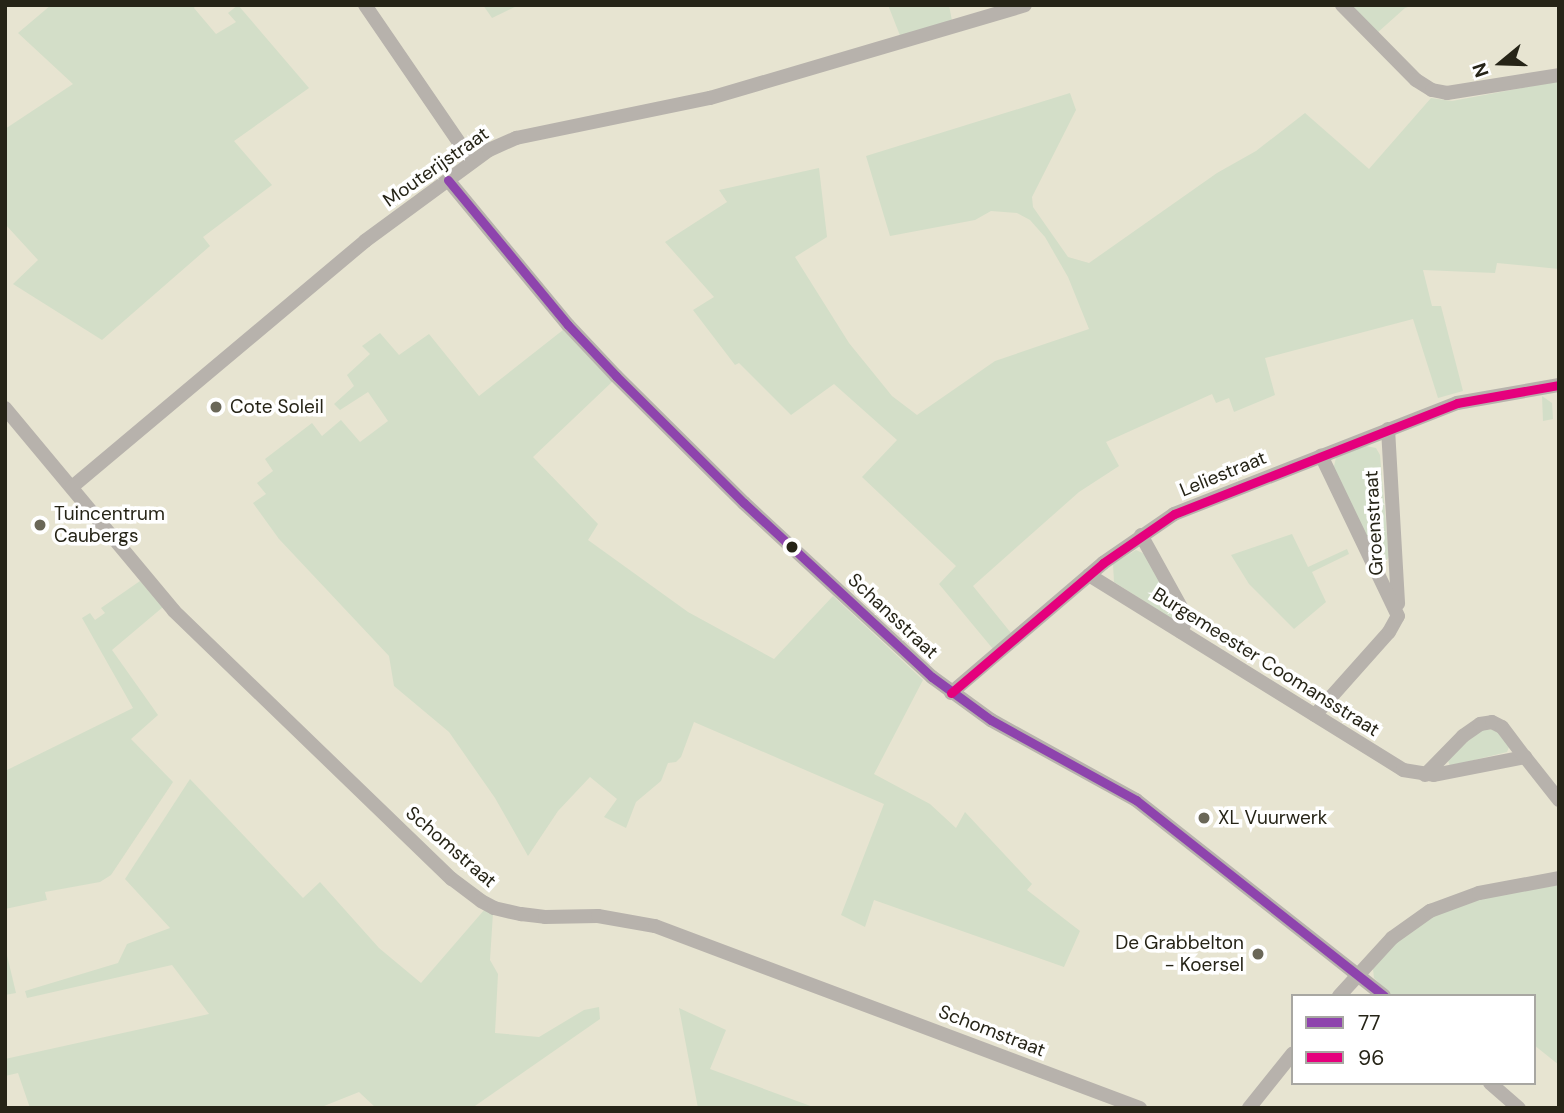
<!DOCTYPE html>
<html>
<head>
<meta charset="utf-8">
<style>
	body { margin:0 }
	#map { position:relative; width:1564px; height:1113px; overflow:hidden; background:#e7e4d1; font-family:"DM Sans",sans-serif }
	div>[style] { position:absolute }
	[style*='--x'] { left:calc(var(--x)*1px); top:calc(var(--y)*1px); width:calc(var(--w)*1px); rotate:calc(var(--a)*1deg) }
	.green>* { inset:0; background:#d3dec8 }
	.minor>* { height:14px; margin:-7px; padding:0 7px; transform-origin:7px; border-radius:7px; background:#b7b2ac }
	.bus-1>* { height:9px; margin:-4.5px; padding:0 4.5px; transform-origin:4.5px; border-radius:4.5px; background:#8e44ad }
	.bus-2>* { height:9px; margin:-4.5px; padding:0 4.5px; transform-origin:4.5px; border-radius:4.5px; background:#e5007d }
	.dots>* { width:19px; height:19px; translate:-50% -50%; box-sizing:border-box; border:4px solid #fff; border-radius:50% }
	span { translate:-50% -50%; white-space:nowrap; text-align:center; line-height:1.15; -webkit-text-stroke:7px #fff; paint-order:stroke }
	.street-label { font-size:19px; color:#262417 }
	.poi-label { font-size:19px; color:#262417 }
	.left { translate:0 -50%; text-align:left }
	.right { translate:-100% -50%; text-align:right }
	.frame { position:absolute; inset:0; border:7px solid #262417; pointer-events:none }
	.legend { position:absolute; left:1291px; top:994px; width:245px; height:91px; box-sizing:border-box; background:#fff; border:2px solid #a8a7a2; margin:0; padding:9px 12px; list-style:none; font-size:21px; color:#262417 }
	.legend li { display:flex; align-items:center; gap:14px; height:35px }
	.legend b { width:35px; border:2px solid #a8a7a2 }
	.north { position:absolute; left:1466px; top:28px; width:70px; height:70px; -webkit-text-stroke:5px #fff; paint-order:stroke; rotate:251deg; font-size:19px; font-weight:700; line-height:28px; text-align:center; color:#262417 }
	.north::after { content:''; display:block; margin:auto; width:24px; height:32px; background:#262417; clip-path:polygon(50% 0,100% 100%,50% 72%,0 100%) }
</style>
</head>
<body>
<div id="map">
	<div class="green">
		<i style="clip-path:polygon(51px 5px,196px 5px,194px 8px,216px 34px,236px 22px,228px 13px,238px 5px,309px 88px,234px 141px,272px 185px,203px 237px,210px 246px,102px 340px,13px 284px,38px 260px,5px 224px,5px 129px,73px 84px,18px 33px)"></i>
		<i style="clip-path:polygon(483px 5px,519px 5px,492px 18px)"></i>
		<i style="clip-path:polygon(888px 5px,949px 5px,952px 21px,901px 38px)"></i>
		<i style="clip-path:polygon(1351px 5px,1414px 5px,1405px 8px,1377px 33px)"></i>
		<i style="clip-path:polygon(1559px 81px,1559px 269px,1497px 263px,1495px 273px,1423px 270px,1432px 306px,1441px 306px,1463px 391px,1438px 398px,1413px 319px,1265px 358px,1275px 395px,1234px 412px,1229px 398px,1216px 403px,1212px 394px,1106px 442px,1119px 466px,1079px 492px,973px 586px,1011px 633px,993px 649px,939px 584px,956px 566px,862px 477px,897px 440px,834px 384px,791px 415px,739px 363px,735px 365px,693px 310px,714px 297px,665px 242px,727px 202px,719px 190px,819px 168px,827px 237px,795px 257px,849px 343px,892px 396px,917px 415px,995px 361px,1089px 329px,1068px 277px,1045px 237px,1030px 220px,1017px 213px,991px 211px,975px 220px,890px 236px,866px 156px,1070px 93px,1076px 110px,1032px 197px,1033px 207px,1068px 257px,1089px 263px,1217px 173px,1256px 151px,1305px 113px,1369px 169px,1431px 98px,1452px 101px)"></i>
		<i style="clip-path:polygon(563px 330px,613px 381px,533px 457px,598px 524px,588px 540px,688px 612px,774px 659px,833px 596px,923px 680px,874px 774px,930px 804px,956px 828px,965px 812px,1032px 884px,1027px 890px,1080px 931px,1064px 967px,874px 900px,865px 927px,841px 915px,884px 804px,694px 722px,681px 757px,676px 762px,668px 763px,661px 781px,636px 802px,626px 828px,604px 817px,617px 799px,590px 777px,558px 811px,528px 856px,495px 798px,449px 732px,394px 686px,389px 656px,279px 539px,253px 503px,266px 494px,257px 483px,273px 471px,265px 459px,312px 423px,322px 436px,341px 420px,360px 442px,388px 421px,368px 392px,340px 410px,334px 404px,354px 386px,347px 375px,370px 354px,362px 346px,380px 333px,399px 355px,429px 334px,479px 396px)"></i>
		<i style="clip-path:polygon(1542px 396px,1552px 403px,1553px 419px,1543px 421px)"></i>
		<i style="clip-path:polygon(1361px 445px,1376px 448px,1380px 455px,1389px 557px,1384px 563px,1379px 562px,1333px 470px,1336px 458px)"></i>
		<i style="clip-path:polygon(1292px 534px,1308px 567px,1347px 549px,1349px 554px,1312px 572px,1326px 602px,1294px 629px,1249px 584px,1231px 555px)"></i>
		<i style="clip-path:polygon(1136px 550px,1147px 555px,1179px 617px,1172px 619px,1114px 582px,1113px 564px)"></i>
		<i style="clip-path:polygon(140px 581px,163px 607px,112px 650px,158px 715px,131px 739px,173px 782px,111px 875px,100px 882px,45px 892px,47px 900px,5px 909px,5px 771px,133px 708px,82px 618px,90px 613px,95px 620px,105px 613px,101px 608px)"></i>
		<i style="clip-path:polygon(1483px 729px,1496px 730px,1509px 747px,1507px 752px,1450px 766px,1447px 758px)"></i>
		<i style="clip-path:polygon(190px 779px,303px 898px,320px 882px,379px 948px,421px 983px,485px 909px,493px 913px,490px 960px,498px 974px,495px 1033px,539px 1037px,584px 1010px,599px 1007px,600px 1019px,472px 1108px,376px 1108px,359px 1092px,319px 1108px,30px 1108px,18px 1073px,5px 1076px,5px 1059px,209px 1014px,172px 965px,27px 998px,25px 991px,118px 963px,127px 944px,170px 928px,125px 879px)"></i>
		<i style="clip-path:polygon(1559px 885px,1559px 1065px,1534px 1045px,1534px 996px,1392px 996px,1374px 978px,1373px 969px,1395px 943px,1439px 913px,1486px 897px)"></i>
		<i style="clip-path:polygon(5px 947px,16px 993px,5px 995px)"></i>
		<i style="clip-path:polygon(679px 1008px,726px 1030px,710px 1069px,816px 1108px,698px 1108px)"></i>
	</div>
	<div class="minor">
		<i style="--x:365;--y:5;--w:189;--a:55.6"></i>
		<i style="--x:1342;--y:5;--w:105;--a:45.4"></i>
		<i style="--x:1416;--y:80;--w:19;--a:32"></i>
		<i style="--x:1432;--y:90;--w:15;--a:11"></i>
		<i style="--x:1447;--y:93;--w:113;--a:-9.1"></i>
		<i style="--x:448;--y:180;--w:188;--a:50.4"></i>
		<i style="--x:568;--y:325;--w:70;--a:46.7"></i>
		<i style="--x:616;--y:376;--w:180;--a:44.8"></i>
		<i style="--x:744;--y:503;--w:256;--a:42.8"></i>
		<i style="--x:932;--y:677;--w:73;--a:36.1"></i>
		<i style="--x:991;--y:720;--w:166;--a:28.9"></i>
		<i style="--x:1136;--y:800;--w:316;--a:38.3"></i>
		<i style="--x:5;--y:408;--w:264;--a:50.2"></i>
		<i style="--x:174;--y:611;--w:386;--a:44"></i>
		<i style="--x:452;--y:879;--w:36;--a:37"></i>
		<i style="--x:481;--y:901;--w:15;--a:28"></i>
		<i style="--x:494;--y:908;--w:28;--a:13"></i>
		<i style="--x:521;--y:914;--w:24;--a:7"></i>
		<i style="--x:545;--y:917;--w:53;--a:-1.1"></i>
		<i style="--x:598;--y:916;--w:58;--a:10"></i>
		<i style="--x:655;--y:926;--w:518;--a:20.57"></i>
		<i style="--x:1388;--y:429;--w:175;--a:86.7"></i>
		<i style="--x:72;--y:487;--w:383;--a:-40"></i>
		<i style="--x:365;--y:241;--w:154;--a:-36.3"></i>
		<i style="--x:489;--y:150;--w:30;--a:-24"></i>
		<i style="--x:516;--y:138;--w:198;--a:-11.7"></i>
		<i style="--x:710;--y:98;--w:328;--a:-16.4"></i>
		<i style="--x:1141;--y:535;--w:95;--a:61"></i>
		<i style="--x:1187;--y:618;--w:15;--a:113"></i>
		<i style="--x:1089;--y:575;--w:370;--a:31.8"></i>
		<i style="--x:1403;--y:770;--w:31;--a:9"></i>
		<i style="--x:1434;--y:775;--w:93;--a:-11.2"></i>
		<i style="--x:1525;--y:757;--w:55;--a:51.7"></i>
		<i style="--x:951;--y:693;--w:200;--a:-40.5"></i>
		<i style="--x:1103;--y:563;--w:86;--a:-34.6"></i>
		<i style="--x:1174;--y:514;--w:304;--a:-21.4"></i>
		<i style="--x:1457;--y:403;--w:104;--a:-10"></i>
		<i style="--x:1315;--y:715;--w:111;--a:-48.3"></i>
		<i style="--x:1389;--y:632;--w:18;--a:-61"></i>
		<i style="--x:1398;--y:616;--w:178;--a:-115.6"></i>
		<i style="--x:1425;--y:775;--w:54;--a:-45.7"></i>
		<i style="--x:1463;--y:736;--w:21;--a:-35"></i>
		<i style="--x:1480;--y:724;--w:12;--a:-9"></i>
		<i style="--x:1492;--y:722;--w:11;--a:27"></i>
		<i style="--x:1502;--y:727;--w:38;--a:53"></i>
		<i style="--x:1339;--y:996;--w:79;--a:-47.6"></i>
		<i style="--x:1392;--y:938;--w:47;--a:-35.4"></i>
		<i style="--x:1430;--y:911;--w:52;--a:-20.2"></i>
		<i style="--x:1479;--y:893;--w:81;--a:-10.6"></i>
		<i style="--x:1490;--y:1083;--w:38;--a:41"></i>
		<i style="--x:1249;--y:1108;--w:70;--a:-51.3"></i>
	</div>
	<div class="bus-1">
		<i style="--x:448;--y:180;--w:188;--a:50.4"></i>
		<i style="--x:568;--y:325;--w:70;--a:46.7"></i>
		<i style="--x:616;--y:376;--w:180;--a:44.8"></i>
		<i style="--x:744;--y:503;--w:256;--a:42.8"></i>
		<i style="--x:932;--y:677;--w:73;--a:36.1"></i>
		<i style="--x:991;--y:720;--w:166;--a:28.9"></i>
		<i style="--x:1136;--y:800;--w:316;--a:38.3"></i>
	</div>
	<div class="bus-2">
		<i style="--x:951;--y:693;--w:200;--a:-40.5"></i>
		<i style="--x:1103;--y:563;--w:86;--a:-34.6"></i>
		<i style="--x:1174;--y:514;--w:304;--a:-21.4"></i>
		<i style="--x:1457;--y:403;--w:104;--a:-10"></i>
	</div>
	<div class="dots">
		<i style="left:216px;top:407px;background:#6a6758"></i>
		<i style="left:40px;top:525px;background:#6a6758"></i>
		<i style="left:792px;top:547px;background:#262417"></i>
		<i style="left:1204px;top:818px;background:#6a6758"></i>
		<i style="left:1258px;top:954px;background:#6a6758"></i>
	</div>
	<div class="street-label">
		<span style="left:436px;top:167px;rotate:-35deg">Mouterijstraat</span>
		<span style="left:1223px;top:474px;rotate:-22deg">Leliestraat</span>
		<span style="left:1374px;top:523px;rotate:-93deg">Groenstraat</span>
		<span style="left:893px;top:616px;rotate:43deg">Schansstraat</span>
		<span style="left:1266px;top:662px;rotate:32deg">Burgemeester Coomansstraat</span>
		<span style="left:451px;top:847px;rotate:41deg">Schomstraat</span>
		<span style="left:992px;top:1031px;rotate:21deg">Schomstraat</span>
	</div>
	<div class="poi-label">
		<span class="left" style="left:230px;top:407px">Cote Soleil</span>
		<span class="left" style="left:54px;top:525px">Tuincentrum<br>Caubergs</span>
		<span class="left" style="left:1218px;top:818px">XL Vuurwerk</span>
		<span class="right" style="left:1244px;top:954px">De Grabbelton<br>- Koersel</span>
	</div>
	<div class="frame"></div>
	<ul class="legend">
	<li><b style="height:9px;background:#8e44ad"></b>77</li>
	<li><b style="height:9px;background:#e5007d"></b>96</li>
	</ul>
	<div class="north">N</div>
</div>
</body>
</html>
